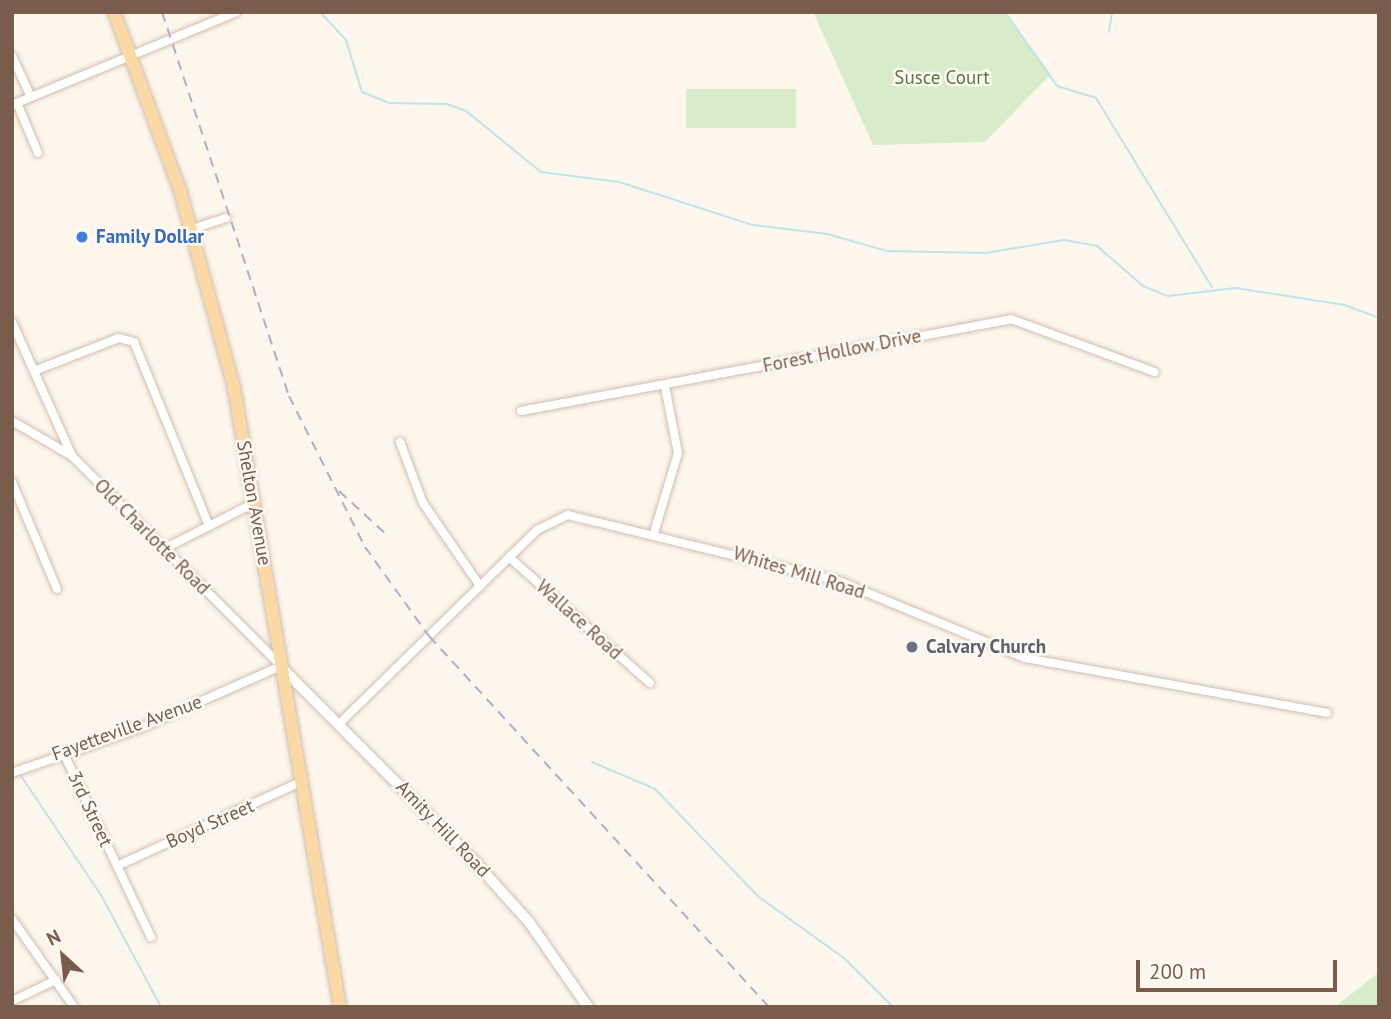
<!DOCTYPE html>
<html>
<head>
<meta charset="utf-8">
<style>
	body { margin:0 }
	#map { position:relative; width:1391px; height:1019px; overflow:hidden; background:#fdf6ec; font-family:"PT Sans",sans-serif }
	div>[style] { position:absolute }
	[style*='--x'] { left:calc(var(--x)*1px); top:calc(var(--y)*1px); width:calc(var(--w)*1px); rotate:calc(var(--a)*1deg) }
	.green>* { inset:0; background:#d8ecc9; transform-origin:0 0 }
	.stream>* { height:2px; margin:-1px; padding:0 1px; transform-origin:1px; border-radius:1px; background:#bfe3e8 }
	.roads { filter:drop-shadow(0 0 2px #d1beb0) drop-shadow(0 0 2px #d1beb0) }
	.street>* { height:8px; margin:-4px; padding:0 4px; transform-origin:4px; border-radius:4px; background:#fff }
	.secondary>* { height:10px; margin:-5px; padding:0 5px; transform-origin:5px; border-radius:5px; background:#fff }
	.primary>* { height:12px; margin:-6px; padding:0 6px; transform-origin:6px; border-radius:6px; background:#fbd9a5 }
	.rail>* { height:2px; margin-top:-1px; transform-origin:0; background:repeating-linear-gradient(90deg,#b9a8c9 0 10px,transparent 0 17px) }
	.dots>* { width:19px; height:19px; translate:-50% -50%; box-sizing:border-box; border:4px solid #fffaf3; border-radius:50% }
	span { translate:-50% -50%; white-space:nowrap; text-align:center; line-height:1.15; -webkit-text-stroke:5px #fffaf3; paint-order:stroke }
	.park-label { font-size:19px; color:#537a41 }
	.shop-label { font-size:19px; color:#366cbe; font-weight:700 }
	.left { translate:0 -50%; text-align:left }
	.street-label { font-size:19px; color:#7a5c4d }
	.worship-label { font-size:19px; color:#5b616d; font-weight:700 }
	.frame { position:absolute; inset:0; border:14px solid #7a5c4d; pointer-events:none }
	.north { position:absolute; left:28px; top:921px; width:70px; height:70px; -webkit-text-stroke:5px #fffaf3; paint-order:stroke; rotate:333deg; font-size:19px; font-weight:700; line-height:28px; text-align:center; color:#7a5c4d }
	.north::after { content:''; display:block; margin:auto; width:24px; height:32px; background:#7a5c4d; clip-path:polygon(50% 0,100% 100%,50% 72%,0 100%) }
	.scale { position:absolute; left:1136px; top:960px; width:201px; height:32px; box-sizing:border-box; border:4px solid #7a5c4d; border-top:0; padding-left:9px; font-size:21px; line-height:24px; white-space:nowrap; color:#7a5c4d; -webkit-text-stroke:5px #fffaf3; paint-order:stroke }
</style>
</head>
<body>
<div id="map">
	<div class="green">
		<i style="clip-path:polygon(813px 12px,1003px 12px,1051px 74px,985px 142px,873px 145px)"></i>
		<i style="left:796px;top:89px;width:39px;height:110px;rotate:90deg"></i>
		<i style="clip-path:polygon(1379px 972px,1379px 1007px,1335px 1007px)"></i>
	</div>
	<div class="stream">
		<i style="--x:320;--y:12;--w:38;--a:47"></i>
		<i style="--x:346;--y:40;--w:54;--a:72.9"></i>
		<i style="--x:362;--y:92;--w:29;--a:22"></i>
		<i style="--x:389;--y:103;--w:58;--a:1"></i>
		<i style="--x:447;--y:104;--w:20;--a:20"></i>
		<i style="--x:466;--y:111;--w:97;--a:39.1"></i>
		<i style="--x:541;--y:172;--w:79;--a:7.3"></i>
		<i style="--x:619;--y:182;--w:141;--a:17.8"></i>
		<i style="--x:753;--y:225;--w:75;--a:6.9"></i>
		<i style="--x:827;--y:234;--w:62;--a:15.8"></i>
		<i style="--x:887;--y:251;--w:98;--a:1.2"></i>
		<i style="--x:985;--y:253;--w:80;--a:-9.3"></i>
		<i style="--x:1064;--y:240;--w:34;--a:10"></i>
		<i style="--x:1097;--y:246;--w:61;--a:41"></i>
		<i style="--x:1143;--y:286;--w:27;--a:22"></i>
		<i style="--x:1168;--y:296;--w:68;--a:-6.7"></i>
		<i style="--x:1236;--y:288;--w:110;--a:8.9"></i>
		<i style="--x:1345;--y:305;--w:36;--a:21"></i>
		<i style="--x:1005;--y:12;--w:90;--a:54.9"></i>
		<i style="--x:1057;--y:86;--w:41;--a:17.1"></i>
		<i style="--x:1096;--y:98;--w:222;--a:58.5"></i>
		<i style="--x:1109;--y:32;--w:20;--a:-81"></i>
		<i style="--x:592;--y:762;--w:69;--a:23.2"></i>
		<i style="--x:655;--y:789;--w:150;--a:46.1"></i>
		<i style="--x:759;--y:897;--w:105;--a:35.7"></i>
		<i style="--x:844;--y:958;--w:69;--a:45"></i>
		<i style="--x:19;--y:773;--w:147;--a:56.1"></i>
		<i style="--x:101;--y:895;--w:127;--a:61.8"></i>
	</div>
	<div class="roads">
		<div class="street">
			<i style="--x:12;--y:56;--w:45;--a:65.1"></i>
			<i style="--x:17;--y:103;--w:54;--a:67.2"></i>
			<i style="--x:12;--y:105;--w:243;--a:-22.5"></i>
			<i style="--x:192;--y:229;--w:36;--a:-18"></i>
			<i style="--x:12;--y:322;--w:147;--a:65.9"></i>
			<i style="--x:34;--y:371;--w:91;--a:-21.2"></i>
			<i style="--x:119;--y:338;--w:16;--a:15"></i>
			<i style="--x:134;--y:342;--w:199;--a:67.8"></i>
			<i style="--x:521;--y:411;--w:499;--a:-10.6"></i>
			<i style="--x:1011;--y:319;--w:153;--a:20.3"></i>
			<i style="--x:12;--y:421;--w:69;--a:30.3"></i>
			<i style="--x:72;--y:456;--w:296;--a:45.1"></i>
			<i style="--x:281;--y:666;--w:151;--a:156.2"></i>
			<i style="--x:143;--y:727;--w:139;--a:160.7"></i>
			<i style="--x:400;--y:442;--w:65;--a:69.3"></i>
			<i style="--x:423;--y:503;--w:101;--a:55.5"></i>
			<i style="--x:12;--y:482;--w:116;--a:67.2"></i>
			<i style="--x:654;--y:533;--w:84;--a:-73.3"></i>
			<i style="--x:678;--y:453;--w:67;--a:-101.1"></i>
			<i style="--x:164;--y:549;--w:103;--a:-27.1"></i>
			<i style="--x:509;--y:557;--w:189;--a:41.8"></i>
			<i style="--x:340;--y:723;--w:276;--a:-44.4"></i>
			<i style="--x:537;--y:530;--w:34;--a:-26"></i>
			<i style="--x:568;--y:515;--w:279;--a:13.7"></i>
			<i style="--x:839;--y:581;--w:201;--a:22.5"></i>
			<i style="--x:1025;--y:658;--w:307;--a:10.3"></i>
			<i style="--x:63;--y:752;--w:205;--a:64.6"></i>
			<i style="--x:117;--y:866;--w:205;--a:-24.6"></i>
			<i style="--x:12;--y:919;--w:108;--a:54.8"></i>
			<i style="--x:12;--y:1001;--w:49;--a:-25.5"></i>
		</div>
		<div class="secondary">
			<i style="--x:281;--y:667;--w:274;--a:45.1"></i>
			<i style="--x:474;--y:861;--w:82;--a:48"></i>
			<i style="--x:529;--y:922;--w:103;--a:55.2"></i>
		</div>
		<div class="primary">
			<i style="--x:114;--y:12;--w:190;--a:69.7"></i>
			<i style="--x:180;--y:190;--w:205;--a:74.7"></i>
			<i style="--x:234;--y:388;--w:628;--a:80.28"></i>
		</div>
	</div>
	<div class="rail">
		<i style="--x:162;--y:12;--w:404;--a:71.7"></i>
		<i style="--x:289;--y:396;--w:169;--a:63.3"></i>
		<i style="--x:365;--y:547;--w:110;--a:54.3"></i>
		<i style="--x:429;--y:636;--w:503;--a:47.5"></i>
		<i style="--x:339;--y:491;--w:65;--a:42.5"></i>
	</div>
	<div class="dots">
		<i style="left:82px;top:237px;background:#3f7fe0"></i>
		<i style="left:912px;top:647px;background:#6b7280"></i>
	</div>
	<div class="park-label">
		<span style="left:942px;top:78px">Susce Court</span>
	</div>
	<div class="shop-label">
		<span class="left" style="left:96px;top:237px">Family Dollar</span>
	</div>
	<div class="street-label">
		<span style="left:842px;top:351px;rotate:-11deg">Forest Hollow Drive</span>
		<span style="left:254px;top:503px;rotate:80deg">Shelton Avenue</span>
		<span style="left:152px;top:537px;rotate:45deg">Old Charlotte Road</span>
		<span style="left:799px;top:573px;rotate:17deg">Whites Mill Road</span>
		<span style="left:579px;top:620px;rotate:42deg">Wallace Road</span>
		<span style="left:127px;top:728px;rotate:-20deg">Fayetteville Avenue</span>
		<span style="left:90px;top:809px;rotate:65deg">3rd Street</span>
		<span style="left:210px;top:824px;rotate:-24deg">Boyd Street</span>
		<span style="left:443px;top:829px;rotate:46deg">Amity Hill Road</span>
	</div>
	<div class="worship-label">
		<span class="left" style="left:926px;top:647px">Calvary Church</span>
	</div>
	<div class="frame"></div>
	<div class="north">N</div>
	<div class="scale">200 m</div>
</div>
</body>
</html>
